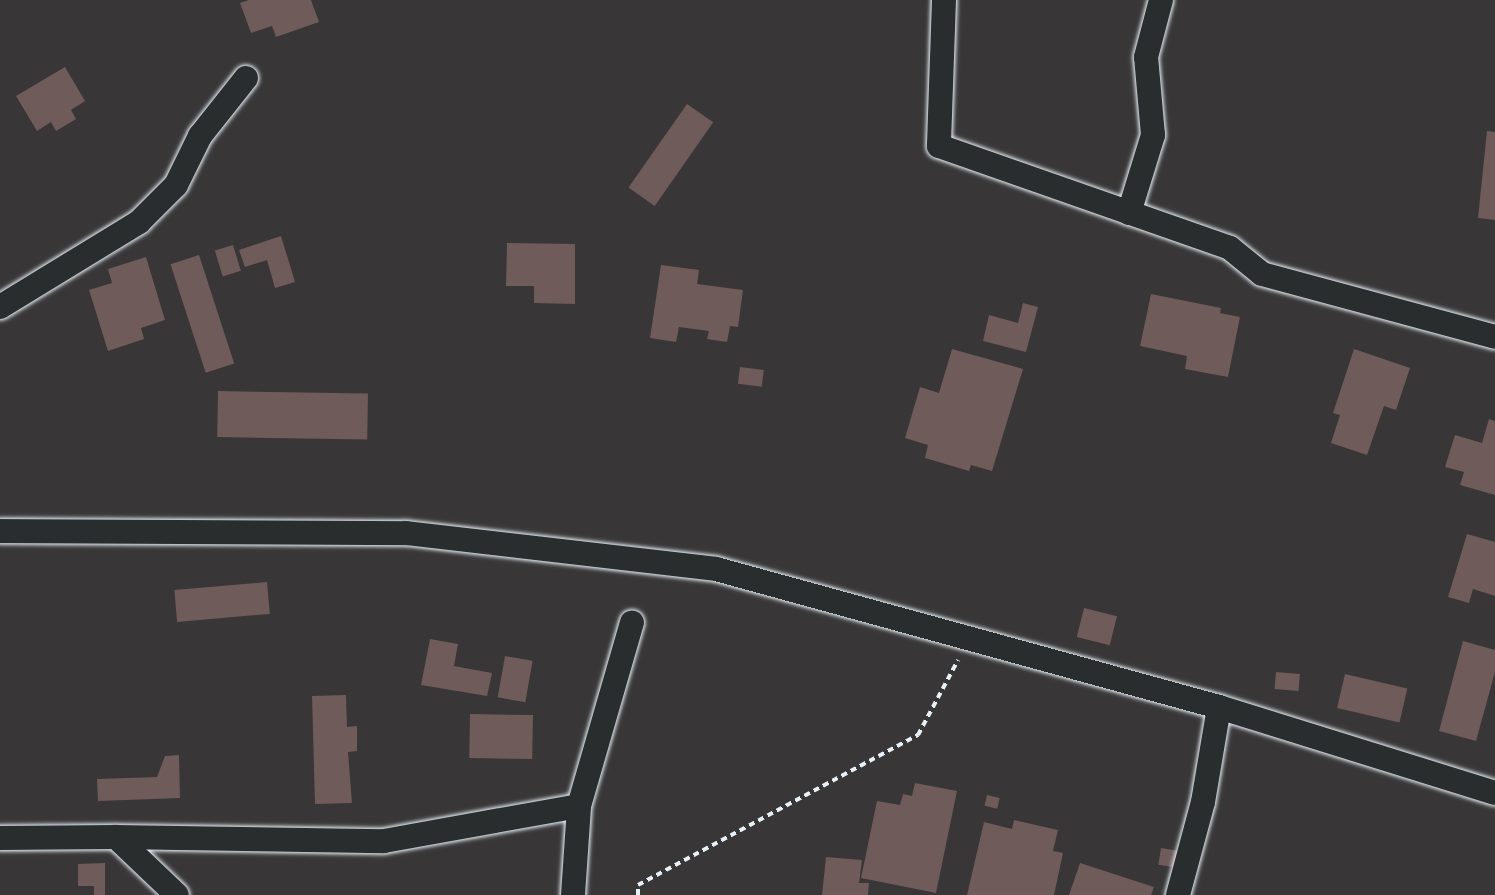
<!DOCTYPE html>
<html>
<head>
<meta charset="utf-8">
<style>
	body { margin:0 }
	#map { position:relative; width:1495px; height:895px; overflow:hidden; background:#383637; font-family:Sriracha,sans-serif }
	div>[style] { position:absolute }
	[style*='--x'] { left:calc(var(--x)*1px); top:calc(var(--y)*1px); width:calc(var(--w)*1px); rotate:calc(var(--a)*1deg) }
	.building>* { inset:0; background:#6e5b5a; transform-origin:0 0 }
	.path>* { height:4px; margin-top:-2px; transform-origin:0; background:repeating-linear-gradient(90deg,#e8f1f8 0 6px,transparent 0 10.5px) }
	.roads { filter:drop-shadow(0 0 2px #e8f1f8) drop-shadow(0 0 2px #e8f1f8) }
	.street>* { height:24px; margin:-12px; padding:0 12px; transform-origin:12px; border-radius:12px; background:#2a2d2e }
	span { translate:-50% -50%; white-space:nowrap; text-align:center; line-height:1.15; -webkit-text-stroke:4.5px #2a2d2e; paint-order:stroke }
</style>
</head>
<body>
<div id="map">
	<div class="building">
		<i style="clip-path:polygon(249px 0,311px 0,319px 22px,276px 37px,272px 26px,251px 33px,240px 3px)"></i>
		<i style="clip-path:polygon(65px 67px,85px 101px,71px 110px,76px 119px,56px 131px,51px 122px,37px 131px,16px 96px)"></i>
		<i style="left:687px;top:104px;width:32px;height:102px;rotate:35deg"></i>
		<i style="clip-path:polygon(1487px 131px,1495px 132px,1495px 220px,1478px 218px)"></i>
		<i style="clip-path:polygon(281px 236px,295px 282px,275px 288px,267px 260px,245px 267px,239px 250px)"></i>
		<i style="clip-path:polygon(507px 243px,575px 244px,575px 304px,534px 303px,534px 286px,506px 286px)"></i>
		<i style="left:233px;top:245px;width:27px;height:19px;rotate:73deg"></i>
		<i style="left:199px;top:255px;width:114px;height:30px;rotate:72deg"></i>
		<i style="clip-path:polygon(146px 257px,165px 320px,141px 328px,144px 339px,108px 351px,89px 290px,112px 283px,108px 269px)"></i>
		<i style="clip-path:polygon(661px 265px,699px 270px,697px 284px,743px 290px,738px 327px,730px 326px,727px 342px,707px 339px,709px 331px,679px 327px,676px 342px,650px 338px)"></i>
		<i style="clip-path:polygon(1151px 294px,1221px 308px,1220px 313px,1240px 317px,1228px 377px,1185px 369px,1187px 356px,1140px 346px)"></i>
		<i style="clip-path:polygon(1023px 303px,1038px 307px,1026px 352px,983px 341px,989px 315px,1018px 323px)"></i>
		<i style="clip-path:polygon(952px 349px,1023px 369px,992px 471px,971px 465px,969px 471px,925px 458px,928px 445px,905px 438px,920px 387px,939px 393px)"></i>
		<i style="clip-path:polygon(1354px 349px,1410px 368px,1396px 410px,1384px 406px,1367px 455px,1331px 443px,1340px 415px,1333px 413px)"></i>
		<i style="left:740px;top:367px;width:24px;height:17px;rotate:7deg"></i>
		<i style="left:218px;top:391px;width:150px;height:46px;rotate:1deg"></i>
		<i style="clip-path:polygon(1489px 419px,1495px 421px,1495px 495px,1460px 485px,1464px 472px,1445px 467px,1455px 435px,1482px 443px)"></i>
		<i style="clip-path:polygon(1467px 534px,1495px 542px,1495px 596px,1473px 589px,1469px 603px,1448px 597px)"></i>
		<i style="left:267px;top:582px;width:32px;height:93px;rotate:85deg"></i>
		<i style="left:1084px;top:608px;width:34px;height:30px;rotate:14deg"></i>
		<i style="clip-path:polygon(430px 639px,458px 644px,454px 666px,492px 673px,487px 696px,421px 685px)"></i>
		<i style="clip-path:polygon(1463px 641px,1495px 650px,1495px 672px,1476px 741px,1439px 731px)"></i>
		<i style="left:505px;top:656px;width:28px;height:42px;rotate:10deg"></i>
		<i style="left:1276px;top:672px;width:24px;height:17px;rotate:5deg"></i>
		<i style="left:1345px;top:674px;width:64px;height:35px;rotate:13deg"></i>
		<i style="clip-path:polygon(346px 695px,347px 727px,357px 726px,357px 751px,348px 752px,352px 803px,315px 804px,312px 696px)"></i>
		<i style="left:470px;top:714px;width:63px;height:44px;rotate:1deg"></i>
		<i style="clip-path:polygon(179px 755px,180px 798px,98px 801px,97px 779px,157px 777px,165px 756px)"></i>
		<i style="clip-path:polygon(915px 783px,957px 791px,936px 893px,861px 878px,877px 801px,900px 805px,903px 794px,912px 796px)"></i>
		<i style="left:987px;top:795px;width:13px;height:11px;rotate:13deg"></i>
		<i style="clip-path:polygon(1014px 820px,1058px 830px,1053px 851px,1063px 853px,1054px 895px,967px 895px,984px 822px,1012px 829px)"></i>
		<i style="left:1161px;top:848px;width:24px;height:17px;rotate:9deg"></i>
		<i style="clip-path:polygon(826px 857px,862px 860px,859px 883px,869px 883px,868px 895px,822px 895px)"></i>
		<i style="clip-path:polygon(105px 863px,105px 895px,94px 895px,94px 886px,78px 886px,78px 864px)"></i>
		<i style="clip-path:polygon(1080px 863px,1154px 887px,1151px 895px,1069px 895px)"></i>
	</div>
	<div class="path">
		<i style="--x:638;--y:895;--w:10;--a:-90"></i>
		<i style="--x:638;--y:885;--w:318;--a:-28.2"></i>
		<i style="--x:918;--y:735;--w:85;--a:-61.9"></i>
	</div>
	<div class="roads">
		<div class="street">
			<i style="--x:944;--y:0;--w:146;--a:92"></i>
			<i style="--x:939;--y:146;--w:308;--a:19.3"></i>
			<i style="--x:1230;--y:248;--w:41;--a:39.1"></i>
			<i style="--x:1262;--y:274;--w:241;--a:15.1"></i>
			<i style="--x:1129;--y:213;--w:82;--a:-72.9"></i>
			<i style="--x:1153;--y:135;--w:78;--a:-95.1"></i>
			<i style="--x:1146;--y:57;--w:59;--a:-75.3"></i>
			<i style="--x:0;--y:307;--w:163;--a:-31.4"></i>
			<i style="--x:139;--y:222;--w:52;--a:-45"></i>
			<i style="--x:176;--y:185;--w:55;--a:-63.9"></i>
			<i style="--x:200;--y:136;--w:74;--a:-51.6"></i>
			<i style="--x:0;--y:531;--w:406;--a:0.3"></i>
			<i style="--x:406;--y:533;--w:312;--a:6.6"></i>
			<i style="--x:716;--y:569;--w:522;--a:15.34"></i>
			<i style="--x:1219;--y:707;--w:289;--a:17.3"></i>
			<i style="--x:116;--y:837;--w:268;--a:0.9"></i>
			<i style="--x:384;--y:841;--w:198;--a:-10.2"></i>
			<i style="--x:0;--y:838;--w:116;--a:-0.5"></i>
			<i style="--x:116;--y:837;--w:84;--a:43.6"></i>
			<i style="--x:573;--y:895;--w:89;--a:-86.1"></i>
			<i style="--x:579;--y:806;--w:191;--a:-73.9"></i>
			<i style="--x:1178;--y:895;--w:96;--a:-75"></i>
			<i style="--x:1203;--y:802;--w:96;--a:-80.4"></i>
		</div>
	</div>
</div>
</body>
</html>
